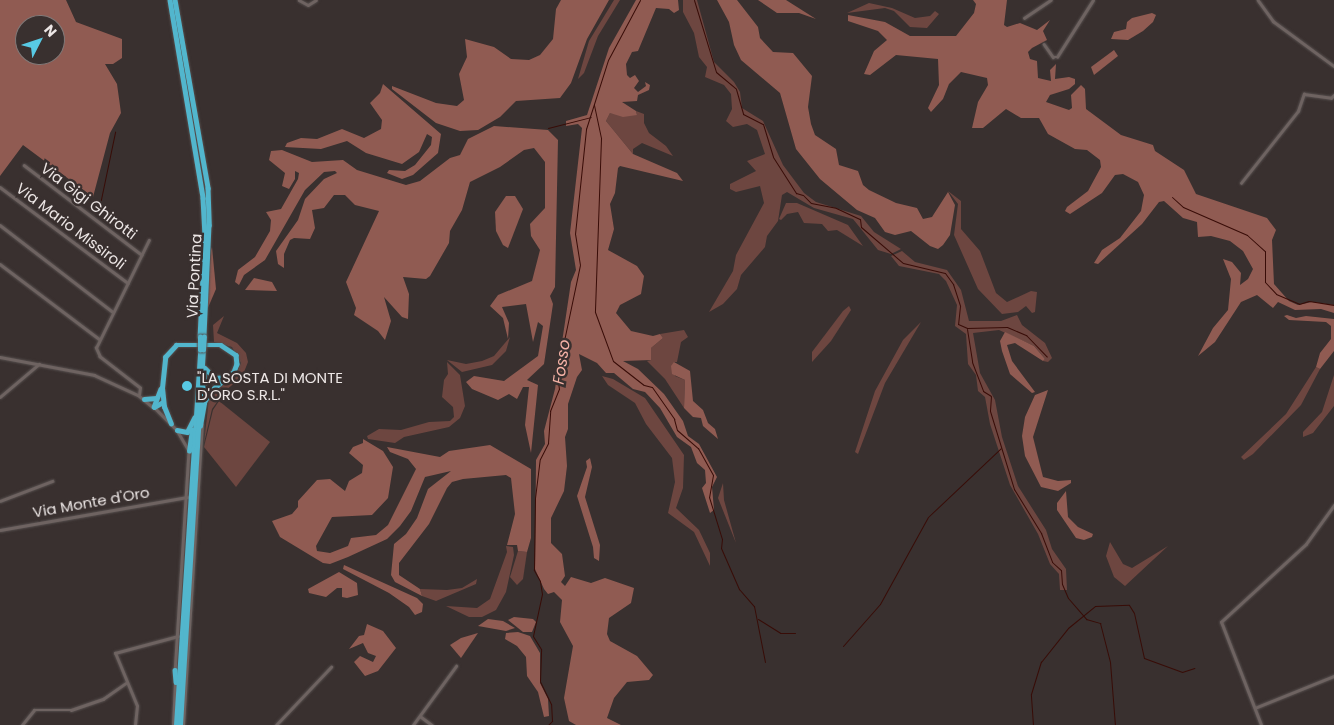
<!DOCTYPE html>
<html>
<head>
<meta charset="utf-8">
<style>
	body { margin:0 }
	#map { position:relative; width:1334px; height:725px; overflow:hidden; background:#39302f; font-family:Poppins,sans-serif }
	div>[style] { position:absolute }
	[style*='--x'] { left:calc(var(--x)*1px); top:calc(var(--y)*1px); width:calc(var(--w)*1px); rotate:calc(var(--a)*1deg) }
	.green>* { inset:0; background:#6d4640 }
	.forest>* { inset:0; background:#905b52 }
	.stream>* { height:1px; margin:-0.5px; padding:0 0.5px; transform-origin:0.5px; border-radius:0.5px; background:#380c07 }
	.roads { filter:drop-shadow(0 0 1px #554e4d) drop-shadow(0 0 1px #554e4d) }
	.minor>* { height:2.5px; margin:-1.25px; padding:0 1.25px; transform-origin:1.25px; border-radius:1.25px; background:#6e6361 }
	.tertiary>* { height:2.5px; margin:-1.25px; padding:0 1.25px; transform-origin:1.25px; border-radius:1.25px; background:#6e6361 }
	.trunk>* { height:4.5px; margin:-2.25px; padding:0 2.25px; transform-origin:2.25px; border-radius:2.25px; background:#52b6cd }
	.bridges { filter:drop-shadow(0 0 1px #554e4d) drop-shadow(0 0 1px #554e4d) }
	.trunk-bridge>* { height:4.5px; margin:-2.25px; padding:0 2.25px; transform-origin:2.25px; border-radius:2.25px; background:#52b6cd }
	.dots>* { width:14px; height:14px; translate:-50% -50%; box-sizing:border-box; border:2px solid #39302f; border-radius:50% }
	span { translate:-50% -50%; white-space:nowrap; text-align:center; line-height:1.15; -webkit-text-stroke:5px #39302f; paint-order:stroke }
	.street-label { font-size:15px; color:#ece6e5 }
	.poi-label { font-size:15px; color:#ece6e5 }
	.left { translate:0 -50%; text-align:left }
	.water-label { font-size:16px; color:#f5b2a6; font-style:italic }
	.north { position:absolute; left:15px; top:15px; width:50px; height:50px; box-sizing:border-box; background:#39302f; border:1px solid #817978; border-radius:50%; rotate:49deg; font-size:14px; font-weight:700; line-height:20px; text-align:center; color:#ece6e5 }
	.north::after { content:''; display:block; margin:auto; width:18px; height:22px; background:#58c9e4; clip-path:polygon(50% 0,100% 100%,50% 72%,0 100%) }
</style>
</head>
<body>
<div id="map">
	<div class="green">
		<i style="clip-path:polygon(614px 0,620px 0,598px 36px,584px 73px,578px 79px,589px 41px)"></i>
		<i style="clip-path:polygon(683px 0,697px 0,714px 62px,734px 82px,740px 92px,742px 108px,763px 121px,783px 165px,804px 193px,816px 202px,861px 216px,874px 232px,901px 249px,891px 254px,878px 250px,853px 219px,814px 208px,787px 192px,782px 195px,778px 221px,767px 236px,765px 247px,741px 275px,737px 289px,723px 304px,709px 312px,733px 271px,736px 255px,764px 203px,760px 186px,736px 192px,730px 189px,730px 184px,756px 171px,747px 161px,765px 154px,757px 130px,747px 124px,733px 127px,726px 121px,732px 109px,731px 94px,724px 85px,705px 77px,707px 67px,699px 57px,694px 33px,683px 12px)"></i>
		<i style="clip-path:polygon(869px 3px,892px 8px,915px 18px,930px 16px,935px 11px,939px 14px,927px 28px,910px 27px,894px 11px,885px 8px,847px 13px)"></i>
		<i style="clip-path:polygon(636px 111px,644px 114px,644px 123px,649px 133px,666px 146px,673px 156px,642px 143px,633px 149px,633px 154px,606px 121px,610px 113px,637px 115px)"></i>
		<i style="clip-path:polygon(948px 191px,961px 201px,961px 229px,980px 251px,996px 293px,1007px 302px,1031px 291px,1037px 292px,1035px 312px,1032px 313px,1026px 306px,1018px 312px,1002px 314px,978px 289px,954px 235px,958px 204px)"></i>
		<i style="clip-path:polygon(786px 203px,797px 203px,848px 225px,863px 246px,837px 230px,828px 231px,822px 224px,804px 223px,798px 212px,787px 214px,781px 220px,779px 219px)"></i>
		<i style="clip-path:polygon(902px 251px,915px 262px,947px 270px,961px 290px,969px 321px,1001px 321px,1017px 315px,1022px 325px,1045px 343px,1052px 358px,1048px 362px,1043px 361px,1045px 359px,1034px 346px,999px 330px,973px 333px,980px 373px,995px 400px,1002px 437px,1018px 486px,1046px 530px,1052px 549px,1066px 569px,1067px 590px,1060px 590px,1059px 574px,1050px 564px,1038px 534px,1010px 485px,990px 424px,985px 397px,978px 391px,976px 375px,968px 364px,966px 334px,955px 326px,957px 305px,946px 281px,939px 274px,899px 266px,891px 256px)"></i>
		<i style="clip-path:polygon(849px 306px,851px 310px,831px 341px,812px 362px,812px 352px,843px 311px)"></i>
		<i style="clip-path:polygon(224px 316px,217px 333px,237px 343px,246px 353px,248px 362px,242px 377px,226px 390px,212px 409px,204px 443px,209px 398px,214px 391px,235px 377px,241px 363px,232px 347px,214px 342px,213px 325px)"></i>
		<i style="clip-path:polygon(921px 322px,885px 383px,858px 454px,855px 452px,875px 391px,903px 340px)"></i>
		<i style="clip-path:polygon(684px 330px,688px 337px,681px 342px,677px 362px,674px 362px,675px 376px,685px 380px,684px 408px,665px 379px,647px 361px,651px 360px,651px 348px,663px 338px,660px 334px)"></i>
		<i style="clip-path:polygon(510px 337px,506px 351px,492px 365px,462px 372px,447px 360px,466px 364px,482px 361px,494px 356px)"></i>
		<i style="clip-path:polygon(447px 362px,460px 375px,465px 406px,460px 418px,449px 427px,404px 437px,395px 443px,368px 439px,367px 436px,379px 429px,401px 430px,429px 422px,450px 421px,454px 417px,453px 407px,442px 397px,444px 380px,448px 374px)"></i>
		<i style="clip-path:polygon(1316px 367px,1320px 369px,1301px 405px,1253px 454px,1244px 460px,1241px 457px,1286px 414px)"></i>
		<i style="clip-path:polygon(1334px 375px,1334px 406px,1313px 433px,1303px 437px,1303px 432px,1322px 412px)"></i>
		<i style="clip-path:polygon(602px 376px,613px 379px,645px 398px,684px 455px,683px 488px,676px 508px,699px 530px,710px 553px,710px 566px,694px 532px,668px 513px,675px 482px,672px 458px,646px 424px,635px 403px,608px 385px)"></i>
		<i style="clip-path:polygon(219px 401px,270px 442px,236px 487px,204px 447px,213px 410px)"></i>
		<i style="clip-path:polygon(723px 483px,724px 500px,736px 543px,718px 498px)"></i>
		<i style="clip-path:polygon(1110px 542px,1123px 564px,1132px 568px,1168px 546px,1125px 586px,1114px 577px,1106px 556px)"></i>
		<i style="clip-path:polygon(506px 546px,513px 547px,514px 555px,506px 592px,496px 610px,482px 617px,469px 617px,446px 606px,477px 608px,490px 599px,507px 552px)"></i>
		<i style="clip-path:polygon(518px 551px,527px 552px,523px 579px,517px 585px,510px 577px)"></i>
		<i style="clip-path:polygon(477px 579px,476px 584px,436px 601px,422px 596px,420px 589px,447px 590px,462px 588px)"></i>
	</div>
	<div class="forest">
		<i style="clip-path:polygon(evenodd,0 0,66px 0,76px 22px,122px 39px,122px 58px,113px 64px,105px 64px,117px 84px,121px 113px,110px 133px,93px 197px,23px 145px,0 176px,0 0,25px 25px,55px 25px,55px 55px,25px 55px,25px 25px)"></i>
		<i style="clip-path:polygon(561px 0,609px 0,587px 39px,571px 83px,560px 98px,516px 101px,500px 117px,478px 130px,460px 131px,436px 123px,392px 89px,392px 86px,436px 103px,457px 106px,464px 100px,459px 74px,467px 57px,465px 39px,494px 47px,511px 59px,529px 60px,540px 55px,553px 39px,556px 9px)"></i>
		<i style="clip-path:polygon(636px 0,678px 0,679px 10px,674px 13px,669px 9px,656px 8px,638px 51px,632px 52px,626px 64px,627px 75px,630px 78px,635px 75px,639px 81px,634px 88px,638px 92px,646px 86px,645px 82px,650px 85px,649px 90px,638px 95px,637px 101px,622px 102px,636px 111px,637px 115px,623px 117px,610px 113px,606px 121px,633px 154px,677px 173px,683px 181px,620px 166px,618px 168px,615px 193px,610px 204px,614px 229px,608px 250px,637px 266px,644px 276px,641px 294px,620px 305px,616px 313px,631px 331px,653px 336px,660px 334px,663px 338px,651px 348px,651px 360px,623px 361px,638px 369px,664px 394px,683px 421px,688px 436px,699px 444px,717px 477px,712px 487px,714px 510px,710px 513px,702px 488px,706px 483px,705px 470px,697px 463px,691px 447px,677px 437px,660px 408px,645px 392px,633px 389px,614px 373px,606px 373px,597px 363px,579px 354px,582px 370px,577px 377px,568px 404px,568px 429px,565px 437px,567px 466px,564px 491px,551px 518px,551px 543px,562px 554px,565px 576px,561px 582px,565px 586px,571px 577px,591px 583px,605px 578px,634px 588px,631px 603px,609px 618px,607px 634px,610px 641px,637px 656px,653px 675px,649px 680px,627px 682px,614px 698px,607px 718px,621px 725px,576px 725px,569px 721px,564px 698px,573px 646px,560px 622px,562px 600px,554px 592px,548px 594px,544px 589px,535px 569px,536px 460px,545px 444px,544px 431px,555px 389px,571px 282px,576px 270px,570px 233px,582px 128px,578px 124px,566px 126px,566px 121px,587px 115px,609px 48px)"></i>
		<i style="clip-path:polygon(717px 0,737px 0,758px 27px,760px 38px,773px 52px,793px 53px,812px 76px,808px 107px,811px 124px,815px 135px,836px 149px,839px 165px,858px 171px,863px 185px,869px 190px,896px 203px,917px 208px,923px 219px,932px 217px,948px 192px,955px 205px,950px 235px,943px 245px,938px 249px,930px 246px,911px 231px,895px 235px,885px 232px,875px 218px,857px 210px,820px 179px,796px 149px,780px 93px,741px 60px,734px 45px,729px 22px)"></i>
		<i style="clip-path:polygon(758px 0,786px 0,816px 19px,799px 13px,777px 13px)"></i>
		<i style="clip-path:polygon(973px 0,1007px 0,1004px 25px,1007px 27px,1020px 23px,1037px 30px,1050px 20px,1043px 31px,1047px 40px,1032px 48px,1028px 52px,1030px 59px,1037px 61px,1038px 78px,1051px 81px,1050px 70px,1056px 64px,1055px 79px,1069px 77px,1075px 79px,1075px 84px,1069px 89px,1050px 95px,1046px 102px,1069px 110px,1072px 108px,1071px 95px,1081px 85px,1085px 89px,1086px 109px,1121px 135px,1153px 145px,1155px 151px,1184px 170px,1196px 194px,1267px 218px,1276px 230px,1272px 240px,1274px 284px,1289px 301px,1298px 305px,1312px 302px,1334px 305px,1334px 313px,1321px 309px,1295px 310px,1278px 302px,1273px 308px,1257px 295px,1241px 302px,1215px 342px,1198px 356px,1213px 328px,1228px 310px,1231px 279px,1223px 259px,1232px 262px,1241px 273px,1240px 285px,1248px 279px,1253px 269px,1243px 251px,1230px 241px,1211px 236px,1198px 237px,1197px 222px,1183px 218px,1164px 201px,1159px 202px,1142px 224px,1098px 264px,1094px 263px,1102px 250px,1120px 238px,1141px 211px,1144px 195px,1138px 182px,1123px 174px,1115px 175px,1102px 193px,1070px 214px,1065px 211px,1067px 207px,1088px 191px,1101px 167px,1100px 160px,1087px 150px,1075px 149px,1048px 134px,1039px 118px,1021px 118px,1006px 109px,983px 128px,972px 128px,978px 102px,988px 85px,987px 78px,961px 72px,949px 84px,943px 99px,931px 112px,928px 108px,939px 85px,938px 59px,896px 55px,870px 75px,864px 74px,874px 51px,887px 40px,878px 31px,848px 21px,848px 15px,885px 22px,910px 36px,956px 36px,974px 13px,976px 4px)"></i>
		<i style="clip-path:polygon(1152px 13px,1156px 15px,1153px 22px,1143px 31px,1128px 40px,1111px 39px,1114px 32px,1126px 29px,1127px 22px,1132px 18px)"></i>
		<i style="clip-path:polygon(1114px 50px,1118px 56px,1094px 75px,1091px 67px)"></i>
		<i style="clip-path:polygon(383px 84px,441px 134px,438px 153px,413px 175px,402px 179px,387px 173px,389px 170px,405px 171px,415px 165px,431px 145px,432px 137px,427px 134px,419px 152px,402px 164px,366px 153px,347px 141px,321px 149px,285px 147px,287px 143px,301px 138px,317px 139px,342px 129px,364px 138px,381px 129px,382px 120px,370px 103px,380px 93px)"></i>
		<i style="clip-path:polygon(494px 126px,548px 130px,558px 140px,555px 287px,550px 296px,553px 304px,544px 364px,527px 380px,538px 385px,531px 453px,525px 425px,529px 387px,523px 387px,517px 399px,509px 394px,498px 400px,472px 389px,466px 382px,474px 376px,504px 381px,538px 356px,543px 326px,538px 322px,533px 342px,526px 304px,502px 307px,509px 323px,508px 339px,503px 318px,490px 306px,498px 295px,532px 281px,540px 250px,531px 236px,530px 224px,545px 208px,545px 162px,534px 148px,524px 150px,500px 167px,470px 182px,462px 210px,450px 231px,449px 243px,430px 276px,426px 279px,403px 277px,409px 294px,408px 319px,402px 317px,384px 297px,391px 321px,385px 340px,378px 331px,354px 315px,356px 308px,346px 282px,379px 211px,355px 205px,345px 195px,334px 195px,324px 208px,312px 210px,315px 228px,310px 239px,294px 238px,290px 240px,284px 254px,284px 268px,278px 264px,276px 251px,298px 220px,305px 199px,324px 179px,337px 173px,335px 171px,324px 172px,305px 190px,265px 260px,244px 275px,239px 285px,235px 282px,238px 270px,255px 257px,270px 231px,271px 220px,266px 212px,281px 209px,298px 179px,299px 173px,295px 171px,295px 179px,289px 189px,282px 186px,285px 173px,269px 160px,271px 151px,282px 150px,312px 162px,343px 160px,357px 170px,406px 185px,420px 181px,450px 158px,460px 155px,468px 139px)"></i>
		<i style="clip-path:polygon(506px 196px,515px 196px,523px 209px,508px 248px,503px 245px,496px 231px,495px 212px)"></i>
		<i style="clip-path:polygon(212px 247px,216px 289px,207px 310px,211px 250px)"></i>
		<i style="clip-path:polygon(254px 278px,272px 282px,277px 291px,245px 290px)"></i>
		<i style="clip-path:polygon(1287px 315px,1296px 318px,1306px 316px,1334px 319px,1334px 351px,1320px 369px,1316px 367px,1320px 353px,1331px 339px,1331px 326px,1326px 322px,1289px 320px,1284px 316px)"></i>
		<i style="clip-path:polygon(1005px 332px,1034px 346px,1045px 359px,1043px 361px,1015px 343px,1007px 345px,1012px 361px,1035px 392px,1032px 393px,1010px 374px,1002px 351px,1000px 341px)"></i>
		<i style="clip-path:polygon(674px 362px,690px 371px,693px 401px,703px 410px,708px 423px,715px 429px,718px 439px,703px 426px,701px 418px,693px 417px,684px 408px,685px 380px,672px 374px,671px 366px)"></i>
		<i style="clip-path:polygon(1048px 390px,1033px 437px,1043px 477px,1058px 481px,1071px 480px,1071px 483px,1058px 491px,1041px 487px,1025px 456px,1022px 436px,1025px 417px,1035px 395px)"></i>
		<i style="clip-path:polygon(363px 439px,383px 451px,393px 467px,388px 498px,372px 515px,332px 517px,316px 546px,317px 551px,330px 553px,348px 546px,351px 538px,376px 535px,388px 525px,416px 469px,408px 459px,390px 452px,387px 447px,440px 457px,449px 451px,490px 445px,531px 469px,531px 538px,527px 552px,518px 551px,517px 545px,507px 545px,515px 514px,511px 478px,506px 475px,463px 479px,452px 482px,447px 488px,429px 524px,399px 563px,399px 575px,420px 589px,422px 596px,395px 582px,391px 575px,394px 544px,406px 534px,417px 518px,428px 489px,451px 471px,425px 477px,411px 511px,400px 526px,387px 539px,348px 557px,330px 564px,323px 563px,280px 537px,272px 521px,292px 514px,298px 507px,298px 501px,317px 480px,330px 479px,345px 491px,349px 481px,362px 473px,363px 465px,349px 453px,353px 447px,363px 443px)"></i>
		<i style="clip-path:polygon(590px 458px,592px 467px,585px 497px,600px 545px,599px 561px,594px 558px,593px 547px,577px 496px,587px 467px,586px 461px)"></i>
		<i style="clip-path:polygon(1066px 491px,1068px 517px,1078px 527px,1093px 534px,1092px 537px,1084px 540px,1076px 538px,1057px 510px,1057px 503px)"></i>
		<i style="clip-path:polygon(344px 565px,417px 598px,423px 604px,422px 612px,415px 615px,409px 607px,389px 593px,343px 569px)"></i>
		<i style="clip-path:polygon(339px 572px,357px 583px,358px 595px,347px 598px,342px 597px,342px 588px,337px 588px,326px 597px,309px 593px,308px 589px)"></i>
		<i style="clip-path:polygon(514px 617px,533px 619px,536px 622px,532px 632px,523px 632px,508px 620px)"></i>
		<i style="clip-path:polygon(488px 619px,503px 621px,515px 628px,506px 631px,478px 626px)"></i>
		<i style="clip-path:polygon(367px 624px,383px 631px,396px 648px,378px 671px,365px 676px,354px 662px,360px 656px,373px 662px,376px 656px,368px 653px,363px 643px,349px 649px,359px 636px,364px 635px)"></i>
		<i style="clip-path:polygon(518px 632px,530px 636px,540px 653px,540px 683px,548px 699px,549px 716px,544px 717px,538px 692px,527px 676px,526px 657px,517px 646px,505px 639px,506px 633px)"></i>
		<i style="clip-path:polygon(478px 633px,461px 658px,450px 645px,461px 638px)"></i>
	</div>
	<div class="stream">
		<i style="--x:694;--y:0;--w:75;--a:73"></i>
		<i style="--x:716;--y:72;--w:26;--a:40"></i>
		<i style="--x:736;--y:89;--w:26;--a:74"></i>
		<i style="--x:743;--y:114;--w:22;--a:27"></i>
		<i style="--x:763;--y:124;--w:34;--a:73"></i>
		<i style="--x:773;--y:157;--w:43;--a:57.4"></i>
		<i style="--x:796;--y:193;--w:7;--a:16"></i>
		<i style="--x:803;--y:195;--w:11;--a:45"></i>
		<i style="--x:811;--y:203;--w:25;--a:11"></i>
		<i style="--x:836;--y:208;--w:26;--a:25"></i>
		<i style="--x:860;--y:219;--w:8;--a:83"></i>
		<i style="--x:861;--y:227;--w:55;--a:40.6"></i>
		<i style="--x:903;--y:263;--w:43;--a:13.4"></i>
		<i style="--x:945;--y:273;--w:14;--a:54"></i>
		<i style="--x:953;--y:284;--w:23;--a:72"></i>
		<i style="--x:960;--y:306;--w:18;--a:96"></i>
		<i style="--x:958;--y:324;--w:10;--a:24"></i>
		<i style="--x:594;--y:105;--w:34;--a:78"></i>
		<i style="--x:601;--y:138;--w:174;--a:92"></i>
		<i style="--x:595;--y:312;--w:52;--a:69.8"></i>
		<i style="--x:613;--y:361;--w:39;--a:38"></i>
		<i style="--x:644;--y:385;--w:8;--a:14"></i>
		<i style="--x:652;--y:387;--w:39;--a:55"></i>
		<i style="--x:674;--y:419;--w:11;--a:75"></i>
		<i style="--x:677;--y:430;--w:28;--a:41"></i>
		<i style="--x:698;--y:448;--w:31;--a:61"></i>
		<i style="--x:713;--y:475;--w:22;--a:100"></i>
		<i style="--x:709;--y:497;--w:44;--a:72.8"></i>
		<i style="--x:722;--y:539;--w:9;--a:96"></i>
		<i style="--x:721;--y:548;--w:45;--a:66.3"></i>
		<i style="--x:739;--y:589;--w:23;--a:49"></i>
		<i style="--x:754;--y:606;--w:57;--a:78.9"></i>
		<i style="--x:548;--y:128;--w:44;--a:-14.3"></i>
		<i style="--x:1172;--y:197;--w:15;--a:42"></i>
		<i style="--x:1183;--y:207;--w:70;--a:23.6"></i>
		<i style="--x:1247;--y:235;--w:24;--a:42"></i>
		<i style="--x:1265;--y:251;--w:31;--a:90"></i>
		<i style="--x:1265;--y:282;--w:16;--a:47"></i>
		<i style="--x:1276;--y:294;--w:25;--a:23"></i>
		<i style="--x:1299;--y:304;--w:10;--a:-17"></i>
		<i style="--x:1309;--y:301;--w:25;--a:9"></i>
		<i style="--x:100;--y:204;--w:74;--a:-78.2"></i>
		<i style="--x:967;--y:328;--w:40;--a:-1.4"></i>
		<i style="--x:1007;--y:327;--w:21;--a:23"></i>
		<i style="--x:1026;--y:335;--w:30;--a:46"></i>
		<i style="--x:967;--y:329;--w:33;--a:81"></i>
		<i style="--x:972;--y:362;--w:31;--a:69"></i>
		<i style="--x:983;--y:391;--w:9;--a:32"></i>
		<i style="--x:991;--y:396;--w:15;--a:94"></i>
		<i style="--x:990;--y:411;--w:82;--a:72.9"></i>
		<i style="--x:1014;--y:489;--w:52;--a:58.5"></i>
		<i style="--x:1041;--y:533;--w:31;--a:69"></i>
		<i style="--x:1052;--y:562;--w:12;--a:42"></i>
		<i style="--x:1061;--y:570;--w:14;--a:86"></i>
		<i style="--x:1062;--y:584;--w:15;--a:67"></i>
		<i style="--x:1068;--y:598;--w:28;--a:49"></i>
		<i style="--x:1086;--y:619;--w:15;--a:16"></i>
		<i style="--x:1100;--y:623;--w:40;--a:75.6"></i>
		<i style="--x:1110;--y:662;--w:63;--a:85.5"></i>
		<i style="--x:758;--y:619;--w:26;--a:32"></i>
		<i style="--x:780;--y:633;--w:15;--a:0"></i>
		<i style="--x:843;--y:646;--w:56;--a:-48.6"></i>
		<i style="--x:880;--y:604;--w:99;--a:-61.1"></i>
		<i style="--x:928;--y:517;--w:100;--a:-43.4"></i>
		<i style="--x:548;--y:725;--w:6;--a:-45"></i>
		<i style="--x:552;--y:721;--w:17;--a:-93"></i>
		<i style="--x:551;--y:704;--w:25;--a:-116"></i>
		<i style="--x:540;--y:681;--w:32;--a:-88"></i>
		<i style="--x:541;--y:649;--w:15;--a:-122"></i>
		<i style="--x:533;--y:636;--w:43;--a:-77.9"></i>
		<i style="--x:542;--y:594;--w:13;--a:-99"></i>
		<i style="--x:540;--y:581;--w:13;--a:-119"></i>
		<i style="--x:534;--y:570;--w:72;--a:-89.2"></i>
		<i style="--x:535;--y:498;--w:39;--a:-83"></i>
		<i style="--x:540;--y:459;--w:18;--a:-63"></i>
		<i style="--x:548;--y:443;--w:32;--a:-86"></i>
		<i style="--x:550;--y:411;--w:24;--a:-68"></i>
		<i style="--x:559;--y:389;--w:15;--a:-98"></i>
		<i style="--x:557;--y:374;--w:111;--a:-78.1"></i>
		<i style="--x:580;--y:265;--w:31;--a:-99"></i>
		<i style="--x:575;--y:234;--w:106;--a:-84"></i>
		<i style="--x:586;--y:129;--w:72;--a:-72.3"></i>
		<i style="--x:608;--y:60;--w:68;--a:-61.9"></i>
		<i style="--x:1033;--y:725;--w:31;--a:-94"></i>
		<i style="--x:1031;--y:694;--w:34;--a:-73"></i>
		<i style="--x:1041;--y:662;--w:43;--a:-51.5"></i>
		<i style="--x:1068;--y:628;--w:35;--a:-39"></i>
		<i style="--x:1095;--y:606;--w:34;--a:-2"></i>
		<i style="--x:1129;--y:605;--w:9;--a:58"></i>
		<i style="--x:1134;--y:613;--w:46;--a:77.5"></i>
		<i style="--x:1144;--y:658;--w:40;--a:20.2"></i>
		<i style="--x:1182;--y:672;--w:13;--a:-18"></i>
	</div>
	<div class="roads">
		<div class="minor">
			<i style="--x:299;--y:0;--w:10;--a:29"></i>
			<i style="--x:308;--y:5;--w:9;--a:-32"></i>
			<i style="--x:1258;--y:0;--w:26;--a:54"></i>
			<i style="--x:1273;--y:21;--w:76;--a:36.4"></i>
			<i style="--x:1024;--y:18;--w:32;--a:-34"></i>
			<i style="--x:1044;--y:44;--w:16;--a:55"></i>
			<i style="--x:1053;--y:57;--w:4;--a:0"></i>
			<i style="--x:1057;--y:57;--w:67;--a:-57.7"></i>
			<i style="--x:24;--y:165;--w:148;--a:37.3"></i>
			<i style="--x:1241;--y:183;--w:92;--a:-51.6"></i>
			<i style="--x:1298;--y:111;--w:18;--a:-71"></i>
			<i style="--x:1304;--y:94;--w:27;--a:8"></i>
			<i style="--x:1331;--y:98;--w:4;--a:-45"></i>
			<i style="--x:0;--y:187;--w:160;--a:36.9"></i>
			<i style="--x:0;--y:225;--w:143;--a:37.6"></i>
			<i style="--x:0;--y:264;--w:124;--a:37.1"></i>
			<i style="--x:0;--y:357;--w:96;--a:10.8"></i>
			<i style="--x:94;--y:375;--w:48;--a:24.4"></i>
			<i style="--x:138;--y:395;--w:19;--a:39"></i>
			<i style="--x:139;--y:395;--w:7;--a:-82"></i>
			<i style="--x:140;--y:388;--w:51;--a:-142.2"></i>
			<i style="--x:100;--y:357;--w:10;--a:-114"></i>
			<i style="--x:96;--y:348;--w:120;--a:-63.9"></i>
			<i style="--x:0;--y:397;--w:51;--a:-40.2"></i>
			<i style="--x:0;--y:501;--w:56;--a:-21"></i>
			<i style="--x:1255;--y:708;--w:85;--a:-22.1"></i>
			<i style="--x:420;--y:716;--w:15;--a:37"></i>
			<i style="--x:22;--y:725;--w:19;--a:-51"></i>
			<i style="--x:34;--y:710;--w:37;--a:0"></i>
			<i style="--x:71;--y:710;--w:34;--a:-19"></i>
			<i style="--x:103;--y:699;--w:28;--a:-35"></i>
			<i style="--x:135;--y:725;--w:19;--a:-84"></i>
			<i style="--x:137;--y:706;--w:57;--a:-112.5"></i>
			<i style="--x:115;--y:653;--w:65;--a:-15.1"></i>
			<i style="--x:276;--y:725;--w:80;--a:-46.5"></i>
			<i style="--x:413;--y:725;--w:73;--a:-53.9"></i>
			<i style="--x:1261;--y:725;--w:110;--a:-111.2"></i>
			<i style="--x:1221;--y:622;--w:115;--a:-42.5"></i>
			<i style="--x:1306;--y:544;--w:48;--a:-54.3"></i>
		</div>
		<div class="tertiary">
			<i style="--x:154;--y:407;--w:33;--a:45"></i>
			<i style="--x:177;--y:430;--w:24;--a:60"></i>
			<i style="--x:189;--y:451;--w:220;--a:93.6"></i>
			<i style="--x:0;--y:530;--w:190;--a:-10"></i>
			<i style="--x:173;--y:725;--w:43;--a:-87.3"></i>
			<i style="--x:183;--y:725;--w:301;--a:-86.4"></i>
		</div>
		<div class="trunk">
			<i style="--x:170;--y:0;--w:201;--a:80.5"></i>
			<i style="--x:203;--y:198;--w:38;--a:87"></i>
			<i style="--x:205;--y:236;--w:101;--a:92.8"></i>
			<i style="--x:175;--y:0;--w:191;--a:80"></i>
			<i style="--x:208;--y:188;--w:37;--a:88"></i>
			<i style="--x:209;--y:225;--w:112;--a:92.6"></i>
			<i style="--x:205;--y:368;--w:14;--a:45"></i>
			<i style="--x:215;--y:378;--w:12;--a:-5"></i>
			<i style="--x:161;--y:389;--w:19;--a:111"></i>
			<i style="--x:154;--y:407;--w:10;--a:-29"></i>
			<i style="--x:144;--y:399;--w:12;--a:-5"></i>
			<i style="--x:171;--y:424;--w:18;--a:-112"></i>
			<i style="--x:164;--y:407;--w:19;--a:-96"></i>
			<i style="--x:162;--y:388;--w:31;--a:-84"></i>
			<i style="--x:165;--y:357;--w:16;--a:-47"></i>
			<i style="--x:176;--y:345;--w:45;--a:0"></i>
			<i style="--x:221;--y:345;--w:18;--a:34"></i>
			<i style="--x:236;--y:355;--w:9;--a:84"></i>
			<i style="--x:237;--y:364;--w:9;--a:111"></i>
			<i style="--x:234;--y:372;--w:30;--a:140"></i>
			<i style="--x:211;--y:391;--w:14;--a:120"></i>
			<i style="--x:200;--y:426;--w:23;--a:-80"></i>
			<i style="--x:204;--y:403;--w:34;--a:-90"></i>
			<i style="--x:177;--y:430;--w:10;--a:11"></i>
			<i style="--x:187;--y:432;--w:16;--a:-63"></i>
			<i style="--x:189;--y:451;--w:21;--a:-82"></i>
			<i style="--x:175;--y:670;--w:12;--a:85"></i>
			<i style="--x:176;--y:725;--w:376;--a:-86.3"></i>
			<i style="--x:180;--y:725;--w:376;--a:-86.5"></i>
		</div>
	</div>
	<div class="bridges">
		<div class="trunk-bridge">
			<i style="--x:200;--y:350;--w:13;--a:-90"></i>
			<i style="--x:203;--y:350;--w:13;--a:-86"></i>
		</div>
	</div>
	<div class="dots">
		<i style="left:187px;top:386px;background:#58c9e4"></i>
	</div>
	<div class="street-label">
		<span style="left:89px;top:201px;rotate:37deg">Via Gigi Ghirotti</span>
		<span style="left:71px;top:226px;rotate:37deg">Via Mario Missiroli</span>
		<span style="left:194px;top:276px;rotate:-87deg">Via Pontina</span>
		<span style="left:91px;top:502px;rotate:-10deg">Via Monte d'Oro</span>
	</div>
	<div class="poi-label">
		<span class="left" style="left:197px;top:386px">"LA SOSTA DI MONTE<br>D'ORO S.R.L."</span>
	</div>
	<div class="water-label">
		<span style="left:562px;top:362px;rotate:-82deg">Fosso</span>
	</div>
	<div class="north">N</div>
</div>
</body>
</html>
